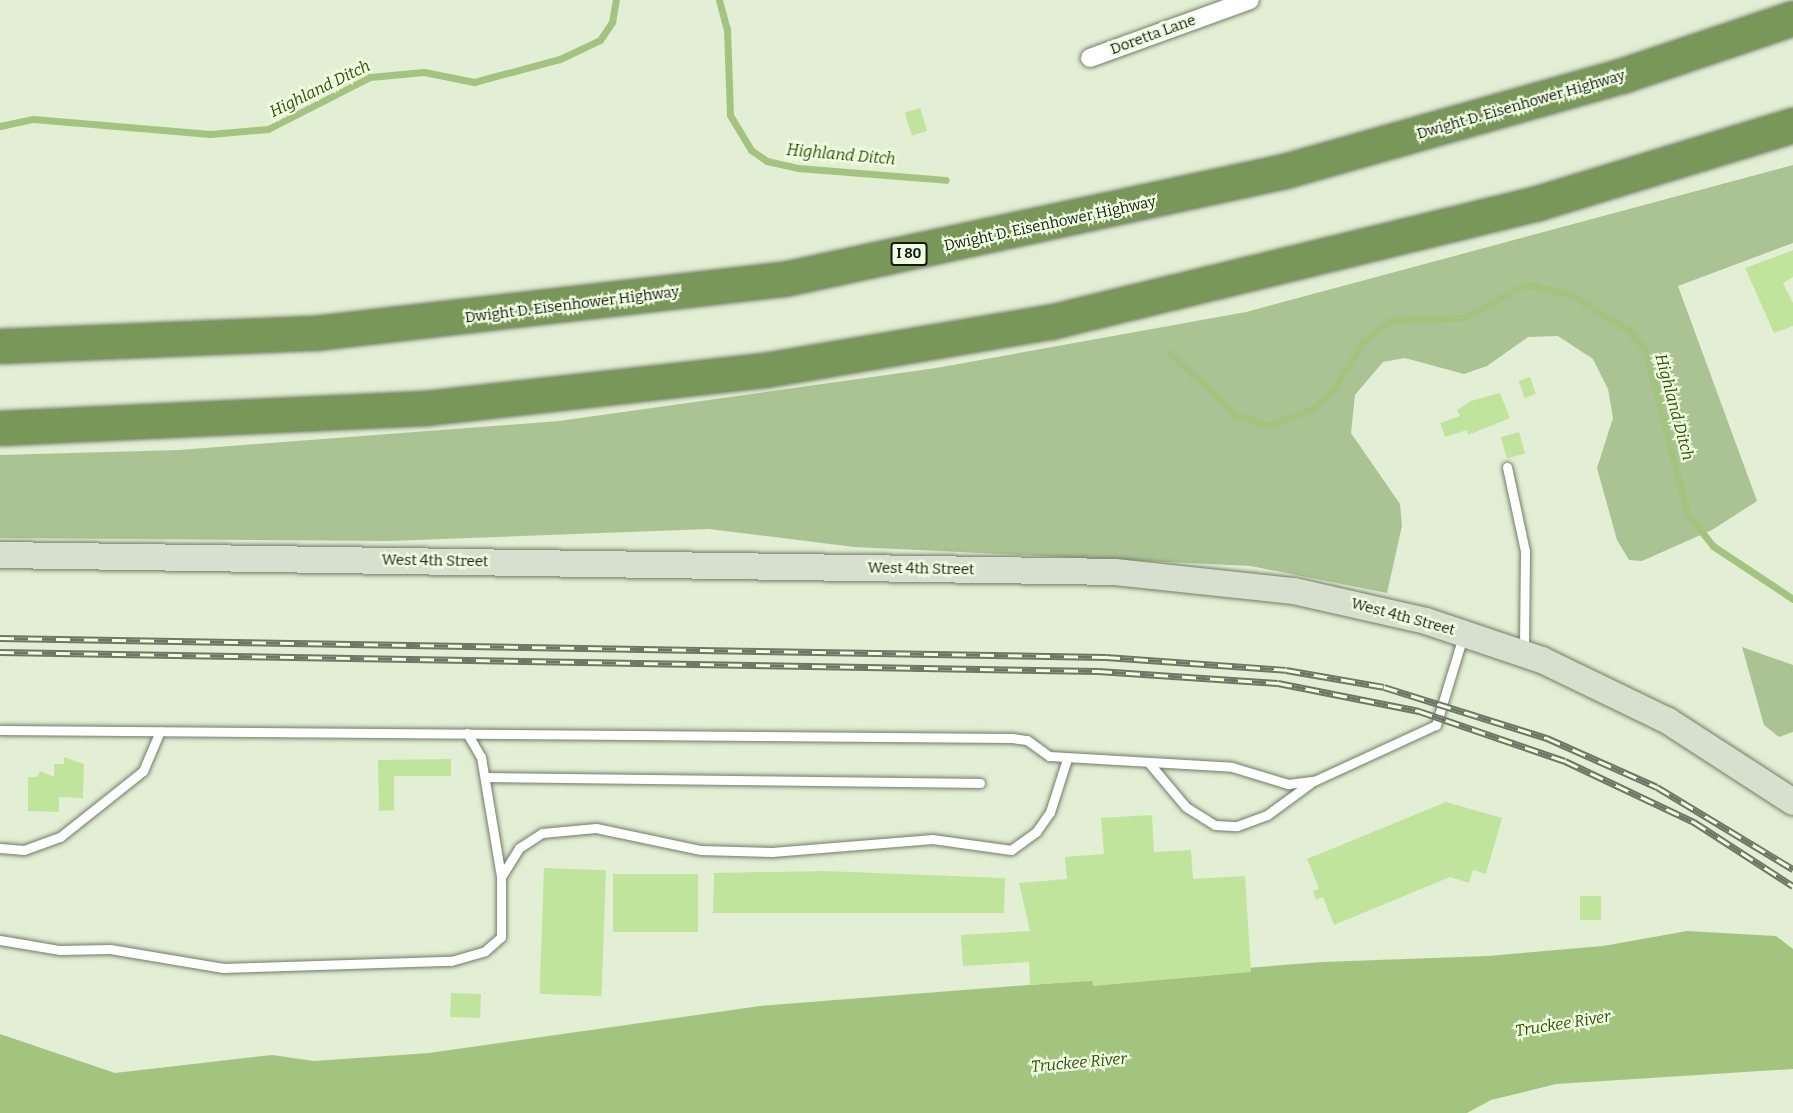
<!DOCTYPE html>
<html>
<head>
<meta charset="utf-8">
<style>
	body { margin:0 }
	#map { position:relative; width:1793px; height:1113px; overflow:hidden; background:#e2efd4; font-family:Bitter,serif }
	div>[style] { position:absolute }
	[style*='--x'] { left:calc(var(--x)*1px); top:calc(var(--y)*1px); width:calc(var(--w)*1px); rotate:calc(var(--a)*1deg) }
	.green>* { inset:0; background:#abc393 }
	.water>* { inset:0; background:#a3c47f }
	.stream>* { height:7px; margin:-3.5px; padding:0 3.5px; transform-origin:3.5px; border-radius:3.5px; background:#a3c47f }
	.building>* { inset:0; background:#c1e49d; transform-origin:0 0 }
	.roads { filter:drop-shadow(0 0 2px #717d65) drop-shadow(0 0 2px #717d65) }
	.service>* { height:9px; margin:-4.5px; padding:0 4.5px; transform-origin:4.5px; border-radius:4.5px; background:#fff }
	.minor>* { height:18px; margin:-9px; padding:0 9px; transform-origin:9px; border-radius:9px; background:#fff }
	.secondary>* { height:26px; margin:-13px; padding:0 13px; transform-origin:13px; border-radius:13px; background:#d7e0ce }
	.motorway>* { height:33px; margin:-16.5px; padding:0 16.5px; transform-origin:16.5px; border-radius:16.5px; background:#7a975a }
	.rail>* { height:7px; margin-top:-3.5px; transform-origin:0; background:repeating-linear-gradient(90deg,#effde1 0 14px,#6e7665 0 28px); box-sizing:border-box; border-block:2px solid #6e7665 }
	span { translate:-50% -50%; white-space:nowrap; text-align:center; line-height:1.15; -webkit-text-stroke:4.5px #effde1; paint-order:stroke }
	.shield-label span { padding:2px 4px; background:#effde1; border:2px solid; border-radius:4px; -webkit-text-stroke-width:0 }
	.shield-label { font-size:14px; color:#14180f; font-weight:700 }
	.street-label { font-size:15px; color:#14180f }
	.water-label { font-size:16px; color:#314d00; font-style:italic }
</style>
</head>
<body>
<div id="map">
	<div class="green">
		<i style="clip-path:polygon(1793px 165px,1793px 243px,1678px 286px,1757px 501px,1712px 530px,1642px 561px,1629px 560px,1617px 540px,1597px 468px,1613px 418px,1608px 389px,1593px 359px,1558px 336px,1528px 337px,1487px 366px,1464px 374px,1405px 358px,1383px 362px,1355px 395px,1351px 433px,1400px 504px,1402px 526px,1387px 593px,1251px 566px,854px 547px,709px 529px,389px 541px,0 538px,0 455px,179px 450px,559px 421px,936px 368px,1246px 312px)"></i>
		<i style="clip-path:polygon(1742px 647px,1793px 665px,1793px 732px,1779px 737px,1764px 725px)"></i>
	</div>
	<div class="water">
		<i style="clip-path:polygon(1687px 931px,1776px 936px,1793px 949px,1793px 1069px,1556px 1084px,1491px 1100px,1467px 1113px,0 1113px,0 1034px,115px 1073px,272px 1055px,314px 1061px,429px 1053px,760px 1006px,1322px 962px,1488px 956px,1603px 946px)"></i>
	</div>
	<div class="stream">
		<i style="--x:719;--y:0;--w:30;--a:75"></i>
		<i style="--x:727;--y:29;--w:86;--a:88"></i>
		<i style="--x:730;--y:115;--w:41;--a:59"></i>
		<i style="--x:751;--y:150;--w:19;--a:35"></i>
		<i style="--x:767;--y:161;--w:32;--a:13"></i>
		<i style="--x:798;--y:168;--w:148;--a:4.6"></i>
		<i style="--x:0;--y:126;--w:34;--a:-12"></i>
		<i style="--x:33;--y:119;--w:178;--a:4.8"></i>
		<i style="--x:210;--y:134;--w:58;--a:-4.9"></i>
		<i style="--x:268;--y:129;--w:114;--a:-27"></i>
		<i style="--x:370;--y:77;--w:54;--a:-5.3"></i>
		<i style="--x:424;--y:72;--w:51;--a:11.3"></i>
		<i style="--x:474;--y:82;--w:89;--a:-15"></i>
		<i style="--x:560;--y:59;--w:44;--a:-25.4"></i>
		<i style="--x:600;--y:40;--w:22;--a:-56"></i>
		<i style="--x:612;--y:22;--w:22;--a:-80"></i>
		<i style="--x:1170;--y:353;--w:91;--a:43.2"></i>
		<i style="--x:1236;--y:415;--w:36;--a:18"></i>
		<i style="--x:1270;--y:426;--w:47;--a:-22.7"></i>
		<i style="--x:1313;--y:408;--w:27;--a:-42"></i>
		<i style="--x:1333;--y:390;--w:58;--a:-57.7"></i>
		<i style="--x:1364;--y:341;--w:34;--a:-38"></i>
		<i style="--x:1391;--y:320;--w:72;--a:-1.6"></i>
		<i style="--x:1463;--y:318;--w:72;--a:-28.4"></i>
		<i style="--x:1526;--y:284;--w:44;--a:13.1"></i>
		<i style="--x:1569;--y:294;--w:71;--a:31.2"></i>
		<i style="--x:1630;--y:331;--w:24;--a:52"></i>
		<i style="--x:1645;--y:350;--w:171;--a:75.4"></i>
		<i style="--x:1688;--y:515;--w:40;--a:51"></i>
		<i style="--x:1713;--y:546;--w:96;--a:33.5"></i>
	</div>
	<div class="building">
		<i style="left:920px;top:108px;width:24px;height:16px;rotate:73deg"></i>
		<i style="clip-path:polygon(1793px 250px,1793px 277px,1783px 283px,1793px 303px,1793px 326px,1774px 333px,1745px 268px)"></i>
		<i style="left:1530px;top:377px;width:18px;height:12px;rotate:71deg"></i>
		<i style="clip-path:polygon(1500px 393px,1510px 418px,1468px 435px,1467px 430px,1445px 437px,1440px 423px,1460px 416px,1457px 410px,1471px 401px)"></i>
		<i style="left:1519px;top:432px;width:22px;height:19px;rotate:74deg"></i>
		<i style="clip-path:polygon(64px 757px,84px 764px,83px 798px,59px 797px,59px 812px,28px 811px,28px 777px,37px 777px,40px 771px,54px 777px,54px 764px,64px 764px)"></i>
		<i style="clip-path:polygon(451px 759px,451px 776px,394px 776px,394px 810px,379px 811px,378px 760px)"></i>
		<i style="clip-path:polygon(1446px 802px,1502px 818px,1486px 874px,1473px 870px,1469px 883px,1450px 877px,1334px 925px,1323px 897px,1316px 900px,1313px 891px,1319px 889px,1307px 859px)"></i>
		<i style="clip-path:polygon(1152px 815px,1154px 852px,1191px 850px,1193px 879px,1245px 876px,1251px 972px,1093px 986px,1092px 981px,1030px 985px,1029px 962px,963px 966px,961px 935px,1030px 931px,1019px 883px,1067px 879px,1065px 857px,1104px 854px,1101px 818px)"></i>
		<i style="left:544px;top:868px;width:62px;height:126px;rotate:2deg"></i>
		<i style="clip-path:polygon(824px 871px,1005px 878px,1004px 913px,713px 913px,714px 873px)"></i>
		<i style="left:613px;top:874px;width:85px;height:58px"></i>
		<i style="left:1580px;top:896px;width:21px;height:24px"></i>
		<i style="left:451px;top:993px;width:30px;height:24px;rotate:2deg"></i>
	</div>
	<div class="roads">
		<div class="service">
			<i style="--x:1507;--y:467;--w:86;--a:77.9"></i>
			<i style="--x:1525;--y:551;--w:100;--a:90.6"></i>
			<i style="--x:0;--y:730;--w:1012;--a:0.45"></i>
			<i style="--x:1012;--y:738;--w:15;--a:8"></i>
			<i style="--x:1027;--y:740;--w:27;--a:36"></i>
			<i style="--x:1049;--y:756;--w:183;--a:3.4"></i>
			<i style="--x:1232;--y:767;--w:59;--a:16.9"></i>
			<i style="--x:1288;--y:784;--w:26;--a:-7"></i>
			<i style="--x:1314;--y:781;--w:134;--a:-24.7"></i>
			<i style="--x:1436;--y:725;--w:93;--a:-73.1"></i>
			<i style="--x:467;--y:733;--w:28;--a:60"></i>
			<i style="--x:481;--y:757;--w:122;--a:80.5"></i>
			<i style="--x:1149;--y:763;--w:57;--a:49.9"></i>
			<i style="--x:1186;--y:807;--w:34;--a:32"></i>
			<i style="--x:1215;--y:825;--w:22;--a:3"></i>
			<i style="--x:1237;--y:826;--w:32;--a:-20"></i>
			<i style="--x:1267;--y:815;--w:56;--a:-36.3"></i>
			<i style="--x:486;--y:777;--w:494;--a:0.7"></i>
			<i style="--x:0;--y:848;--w:24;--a:5"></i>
			<i style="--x:24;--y:850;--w:38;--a:-20"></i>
			<i style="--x:60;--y:837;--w:106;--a:-38.5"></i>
			<i style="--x:143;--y:771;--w:43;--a:-67"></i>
			<i style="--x:0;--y:940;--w:61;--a:9.5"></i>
			<i style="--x:60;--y:950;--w:50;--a:-1.1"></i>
			<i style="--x:110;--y:949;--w:115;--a:9.5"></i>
			<i style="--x:223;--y:968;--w:228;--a:-1.8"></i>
			<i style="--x:451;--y:961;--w:35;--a:-16"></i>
			<i style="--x:485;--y:951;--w:21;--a:-41"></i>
			<i style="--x:501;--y:937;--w:60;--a:-90"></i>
			<i style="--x:501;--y:877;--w:34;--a:-58"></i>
			<i style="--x:519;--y:848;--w:27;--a:-33"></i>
			<i style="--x:542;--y:833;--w:54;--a:-5.3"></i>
			<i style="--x:596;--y:828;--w:106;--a:11.9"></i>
			<i style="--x:700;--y:850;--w:72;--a:1.6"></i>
			<i style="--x:772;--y:852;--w:161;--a:-4.6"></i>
			<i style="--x:932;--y:839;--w:80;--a:7.9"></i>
			<i style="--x:1011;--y:850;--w:31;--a:-36"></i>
			<i style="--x:1036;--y:832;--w:24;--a:-55"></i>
			<i style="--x:1050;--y:812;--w:56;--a:-72.2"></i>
		</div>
		<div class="minor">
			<i style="--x:1090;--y:58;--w:170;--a:-19.9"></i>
		</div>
		<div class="secondary">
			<i style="--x:0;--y:555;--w:1115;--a:0.87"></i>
			<i style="--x:1115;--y:572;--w:180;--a:6.1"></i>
			<i style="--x:1294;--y:591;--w:135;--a:12.8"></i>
			<i style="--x:1426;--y:621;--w:122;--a:18.6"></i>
			<i style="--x:1542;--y:660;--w:140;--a:25.8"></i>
			<i style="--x:1668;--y:721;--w:149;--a:32.9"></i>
		</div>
		<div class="motorway">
			<i style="--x:0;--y:346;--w:315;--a:-2.4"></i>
			<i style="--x:315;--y:333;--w:472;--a:-6.6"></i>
			<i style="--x:784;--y:279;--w:513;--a:-12.17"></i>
			<i style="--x:1285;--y:171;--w:352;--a:-15.8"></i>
			<i style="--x:1624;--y:75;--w:178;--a:-18.6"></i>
			<i style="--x:0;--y:428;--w:426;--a:-2.7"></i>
			<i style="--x:426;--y:408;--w:341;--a:-6.4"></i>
			<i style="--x:765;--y:370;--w:289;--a:-9.6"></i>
			<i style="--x:1050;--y:322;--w:502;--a:-13.7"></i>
			<i style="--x:1538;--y:203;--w:267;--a:-17"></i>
		</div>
	</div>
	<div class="rail">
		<i style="--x:0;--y:638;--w:1106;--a:0.98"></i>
		<i style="--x:1106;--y:657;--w:180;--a:4.1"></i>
		<i style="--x:1286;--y:670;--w:99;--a:9.8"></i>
		<i style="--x:1384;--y:687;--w:171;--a:17.4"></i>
		<i style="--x:1547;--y:738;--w:120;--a:24"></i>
		<i style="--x:1657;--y:787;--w:159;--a:31.1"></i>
		<i style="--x:0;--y:652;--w:1098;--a:0.99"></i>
		<i style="--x:1098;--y:671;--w:180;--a:3.8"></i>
		<i style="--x:1278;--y:683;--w:144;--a:11.2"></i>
		<i style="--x:1419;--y:711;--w:154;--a:18.9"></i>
		<i style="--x:1565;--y:761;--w:143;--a:25.3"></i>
		<i style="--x:1694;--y:822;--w:118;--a:32.9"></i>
	</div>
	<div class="shield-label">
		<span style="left:909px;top:254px">I 80</span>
	</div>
	<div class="street-label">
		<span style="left:1153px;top:35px;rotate:-20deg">Doretta Lane</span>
		<span style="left:1521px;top:105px;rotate:-16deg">Dwight D. Eisenhower Highway</span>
		<span style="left:1050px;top:224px;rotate:-12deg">Dwight D. Eisenhower Highway</span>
		<span style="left:572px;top:305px;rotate:-7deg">Dwight D. Eisenhower Highway</span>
		<span style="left:435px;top:561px;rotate:1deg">West 4th Street</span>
		<span style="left:921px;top:569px;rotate:1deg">West 4th Street</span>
		<span style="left:1403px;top:617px;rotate:15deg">West 4th Street</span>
	</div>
	<div class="water-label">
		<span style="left:320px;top:89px;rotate:-26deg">Highland Ditch</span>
		<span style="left:841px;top:155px;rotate:5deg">Highland Ditch</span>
		<span style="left:1674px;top:407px;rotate:75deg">Highland Ditch</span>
		<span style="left:1563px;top:1024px;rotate:-9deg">Truckee River</span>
		<span style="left:1079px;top:1063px;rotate:-5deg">Truckee River</span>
	</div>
</div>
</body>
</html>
